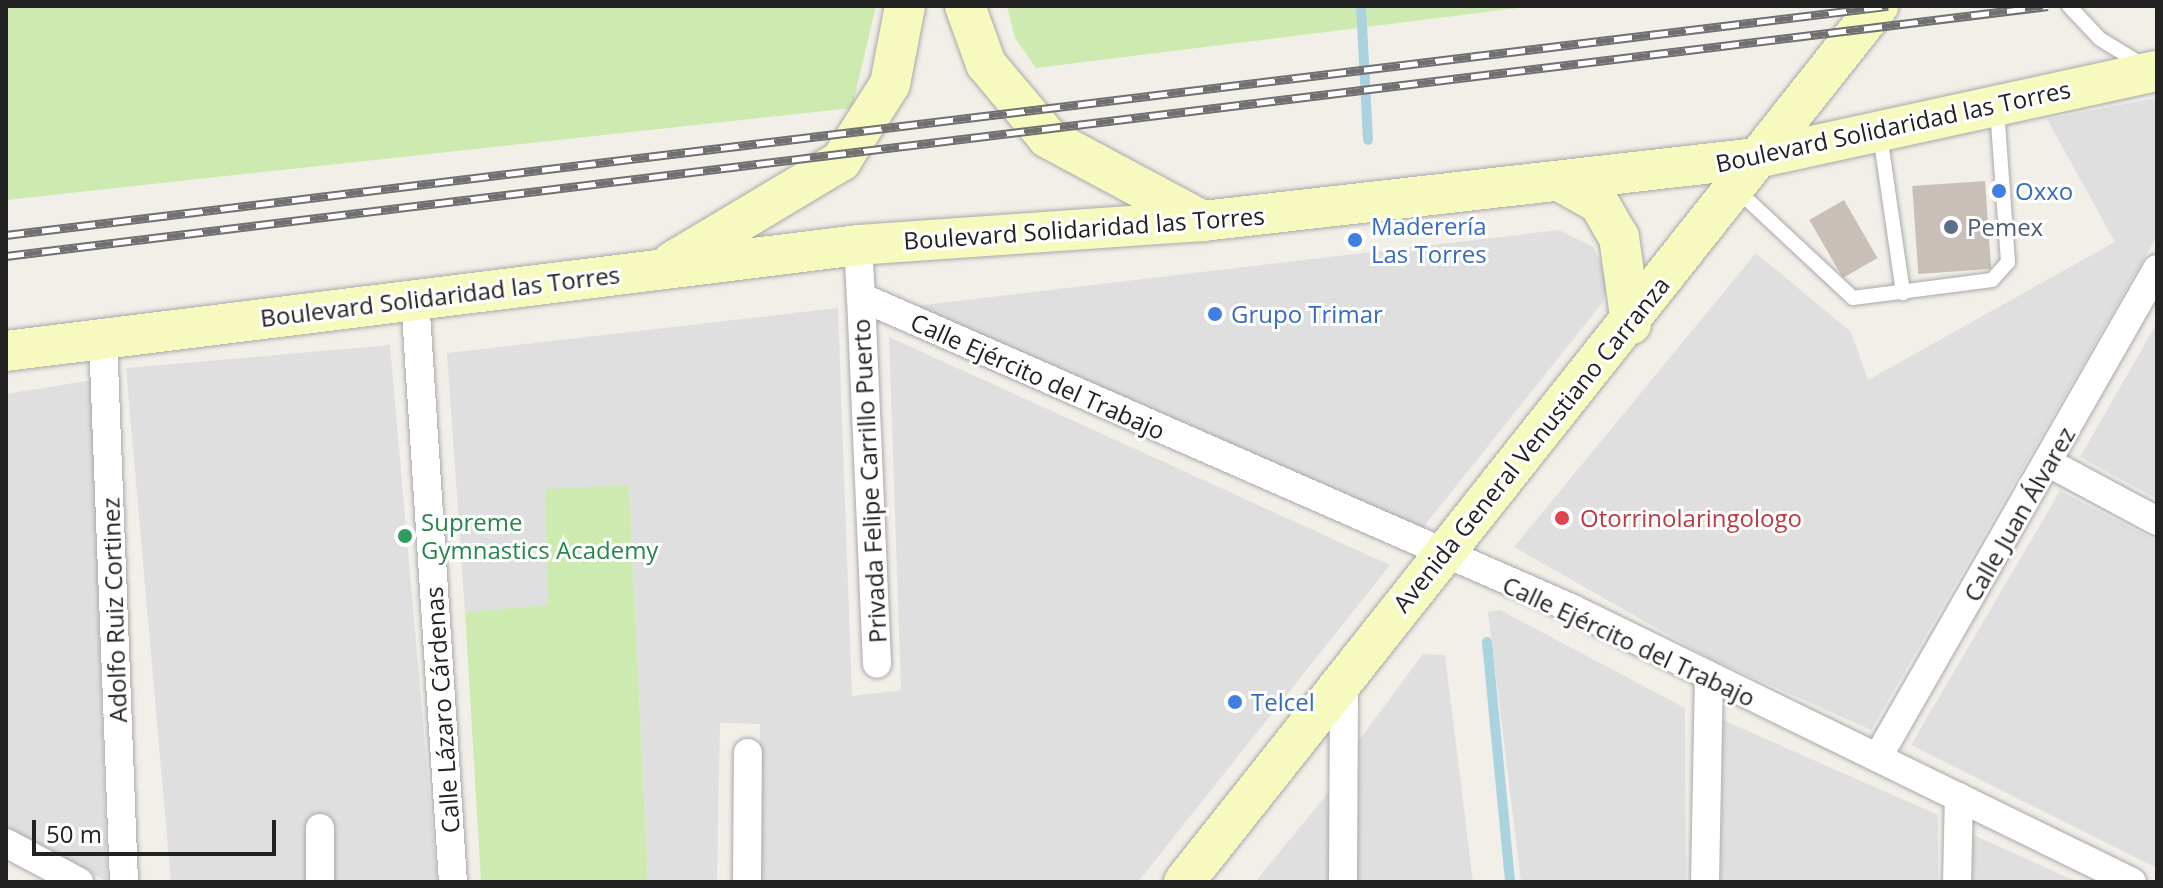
<!DOCTYPE html>
<html>
<head>
<meta charset="utf-8">
<style>
	body { margin:0 }
	#map { position:relative; width:2163px; height:888px; overflow:hidden; background:#f2efe9; font-family:"Open Sans",sans-serif }
	div>[style] { position:absolute }
	[style*='--x'] { left:calc(var(--x)*1px); top:calc(var(--y)*1px); width:calc(var(--w)*1px); rotate:calc(var(--a)*1deg) }
	.residential>* { inset:0; background:#e0dfdf; transform-origin:0 0 }
	.grass>* { inset:0; background:#cdebb0 }
	.stream>* { height:10px; margin:-5px; padding:0 5px; transform-origin:5px; border-radius:5px; background:#aad3df }
	.building>* { inset:0; background:#c7bfb8; transform-origin:0 0 }
	.roads { filter:drop-shadow(0 0 2px #a9a9a9) drop-shadow(0 0 2px #a9a9a9) }
	.service>* { height:14px; margin:-7px; padding:0 7px; transform-origin:7px; border-radius:7px; background:#fff }
	.minor>* { height:28px; margin:-14px; padding:0 14px; transform-origin:14px; border-radius:14px; background:#fff }
	.secondary>* { height:40px; margin:-20px; padding:0 20px; transform-origin:20px; border-radius:20px; background:#f7fabf }
	.rail>* { height:9px; margin-top:-4.5px; transform-origin:0; background:repeating-linear-gradient(90deg,#fff 0 18px,#707070 0 36px); box-sizing:border-box; border-block:2px solid #707070 }
	.dots>* { width:22px; height:22px; translate:-50% -50%; box-sizing:border-box; border:4px solid #fff; border-radius:50% }
	span { translate:-50% -50%; white-space:nowrap; text-align:center; line-height:1.15; -webkit-text-stroke:6px #fff; paint-order:stroke }
	.street-label { font-size:24px; color:#222 }
	.shop-label { font-size:24px; color:#366cbe }
	.left { translate:0 -50%; text-align:left }
	.service-label { font-size:24px; color:#4e5e75 }
	.health-label { font-size:24px; color:#be3a42 }
	.leisure-label { font-size:24px; color:#27864d }
	.frame { position:absolute; inset:0; border:8px solid #222; pointer-events:none }
	.scale { position:absolute; left:32px; top:820px; width:244px; height:36px; box-sizing:border-box; border:4px solid #222; border-top:0; padding-left:10px; font-size:24px; line-height:28px; white-space:nowrap; color:#222; -webkit-text-stroke:6px #fff; paint-order:stroke }
</style>
</head>
<body>
<div id="map">
	<div class="residential">
		<i style="clip-path:polygon(2157px 98px,2157px 236px,1871px 730px,1709px 658px,1514px 547px,1756px 253px,1851px 332px,1868px 380px,2115px 242px,2047px 119px)"></i>
		<i style="clip-path:polygon(1559px 230px,1593px 247px,1609px 281px,1603px 302px,1417px 535px,897px 308px)"></i>
		<i style="clip-path:polygon(838px 308px,852px 696px,901px 690px,889px 337px,1390px 565px,1138px 882px,760px 882px,760px 724px,720px 723px,717px 882px,648px 882px,629px 485px,549px 605px,465px 612px,447px 353px)"></i>
		<i style="clip-path:polygon(2157px 323px,2157px 499px,2080px 457px)"></i>
		<i style="left:390px;top:345px;width:539px;height:265px;rotate:85deg"></i>
		<i style="clip-path:polygon(92px 380px,107px 882px,6px 827px,6px 394px)"></i>
		<i style="clip-path:polygon(2060px 491px,2157px 541px,2157px 868px,1911px 745px)"></i>
		<i style="clip-path:polygon(1500px 610px,1685px 708px,1686px 882px,1521px 882px,1488px 612px)"></i>
		<i style="clip-path:polygon(1423px 654px,1445px 655px,1473px 882px,1356px 882px,1354px 747px)"></i>
		<i style="clip-path:polygon(1723px 720px,1938px 815px,1938px 882px,1721px 882px)"></i>
		<i style="clip-path:polygon(1332px 788px,1331px 882px,1255px 882px)"></i>
		<i style="clip-path:polygon(1973px 835px,2078px 882px,1973px 882px)"></i>
	</div>
	<div class="grass">
		<i style="clip-path:polygon(6px 6px,876px 6px,852px 108px,6px 200px)"></i>
		<i style="clip-path:polygon(1007px 6px,1535px 6px,1036px 68px,1015px 38px)"></i>
		<i style="clip-path:polygon(629px 485px,648px 882px,481px 882px,465px 612px,548px 605px,545px 489px)"></i>
	</div>
	<div class="stream">
		<i style="--x:1361;--y:6;--w:134;--a:87"></i>
		<i style="--x:1487;--y:642;--w:241;--a:84.5"></i>
	</div>
	<div class="building">
		<i style="left:1985px;top:181px;width:88px;height:73px;rotate:86deg"></i>
		<i style="left:1844px;top:200px;width:67px;height:40px;rotate:60deg"></i>
	</div>
	<div class="roads">
		<div class="service">
			<i style="--x:2069;--y:6;--w:45;--a:46.8"></i>
			<i style="--x:2100;--y:39;--w:50;--a:31.2"></i>
			<i style="--x:1880;--y:135;--w:160;--a:81.7"></i>
			<i style="--x:1735;--y:188;--w:161;--a:43"></i>
			<i style="--x:1853;--y:298;--w:140;--a:-7.4"></i>
			<i style="--x:1992;--y:280;--w:24;--a:-48"></i>
			<i style="--x:2008;--y:262;--w:154;--a:-94.1"></i>
		</div>
		<div class="minor">
			<i style="--x:858;--y:245;--w:52;--a:86.7"></i>
			<i style="--x:861;--y:297;--w:777;--a:23.66"></i>
			<i style="--x:1573;--y:609;--w:622;--a:26.03"></i>
			<i style="--x:861;--y:297;--w:367;--a:87.5"></i>
			<i style="--x:415;--y:298;--w:585;--a:86.28"></i>
			<i style="--x:103;--y:338;--w:544;--a:87.79"></i>
			<i style="--x:2049;--y:463;--w:123;--a:28.2"></i>
			<i style="--x:1878;--y:757;--w:562;--a:-60.24"></i>
			<i style="--x:6;--y:843;--w:83;--a:28.1"></i>
			<i style="--x:320;--y:882;--w:54;--a:-90"></i>
			<i style="--x:747;--y:882;--w:129;--a:-89.6"></i>
			<i style="--x:1343;--y:882;--w:202;--a:-89.7"></i>
			<i style="--x:1705;--y:882;--w:204;--a:-88.9"></i>
			<i style="--x:1957;--y:882;--w:85;--a:-88.7"></i>
		</div>
		<div class="secondary">
			<i style="--x:965;--y:6;--w:62;--a:70.1"></i>
			<i style="--x:986;--y:64;--w:97;--a:50"></i>
			<i style="--x:1048;--y:138;--w:176;--a:28.2"></i>
			<i style="--x:1563;--y:183;--w:41;--a:29.1"></i>
			<i style="--x:1599;--y:203;--w:39;--a:60"></i>
			<i style="--x:1619;--y:237;--w:88;--a:82.1"></i>
			<i style="--x:672;--y:262;--w:197;--a:-30.9"></i>
			<i style="--x:841;--y:161;--w:91;--a:-57.5"></i>
			<i style="--x:890;--y:84;--w:79;--a:-79.1"></i>
			<i style="--x:6;--y:351;--w:859;--a:-7.09"></i>
			<i style="--x:858;--y:245;--w:346;--a:-4"></i>
			<i style="--x:1203;--y:221;--w:558;--a:-6.49"></i>
			<i style="--x:1757;--y:158;--w:409;--a:-12.3"></i>
			<i style="--x:1184;--y:882;--w:1118;--a:-51.61"></i>
		</div>
	</div>
	<div class="rail">
		<i style="--x:6;--y:235;--w:1896;--a:-6.94"></i>
		<i style="--x:6;--y:256;--w:2057;--a:-6.98"></i>
	</div>
	<div class="dots">
		<i style="left:1999px;top:191px;background:#3f7fe0"></i>
		<i style="left:1951px;top:227px;background:#5c6f8a"></i>
		<i style="left:1355px;top:240px;background:#3f7fe0"></i>
		<i style="left:1215px;top:314px;background:#3f7fe0"></i>
		<i style="left:1562px;top:518px;background:#e0444e"></i>
		<i style="left:405px;top:536px;background:#2e9e5b"></i>
		<i style="left:1235px;top:702px;background:#3f7fe0"></i>
	</div>
	<div class="street-label">
		<span style="left:1893px;top:126px;rotate:-12deg">Boulevard Solidaridad las Torres</span>
		<span style="left:1084px;top:228px;rotate:-4deg">Boulevard Solidaridad las Torres</span>
		<span style="left:440px;top:296px;rotate:-7deg">Boulevard Solidaridad las Torres</span>
		<span style="left:1038px;top:376px;rotate:24deg">Calle Ejército del Trabajo</span>
		<span style="left:1531px;top:444px;rotate:-51deg">Avenida General Venustiano Carranza</span>
		<span style="left:869px;top:481px;rotate:-93deg">Privada Felipe Carrillo Puerto</span>
		<span style="left:2019px;top:514px;rotate:-60deg">Calle Juan Álvarez</span>
		<span style="left:114px;top:610px;rotate:-92deg">Adolfo Ruiz Cortinez</span>
		<span style="left:1629px;top:641px;rotate:25deg">Calle Ejército del Trabajo</span>
		<span style="left:442px;top:710px;rotate:-94deg">Calle Lázaro Cárdenas</span>
	</div>
	<div class="shop-label">
		<span class="left" style="left:2015px;top:191px">Oxxo</span>
		<span class="left" style="left:1371px;top:240px">Maderería<br>Las Torres</span>
		<span class="left" style="left:1231px;top:314px">Grupo Trimar</span>
		<span class="left" style="left:1251px;top:702px">Telcel</span>
	</div>
	<div class="service-label">
		<span class="left" style="left:1967px;top:227px">Pemex</span>
	</div>
	<div class="health-label">
		<span class="left" style="left:1580px;top:518px">Otorrinolaringologo</span>
	</div>
	<div class="leisure-label">
		<span class="left" style="left:421px;top:536px">Supreme<br>Gymnastics Academy</span>
	</div>
	<div class="frame"></div>
	<div class="scale">50 m</div>
</div>
</body>
</html>
